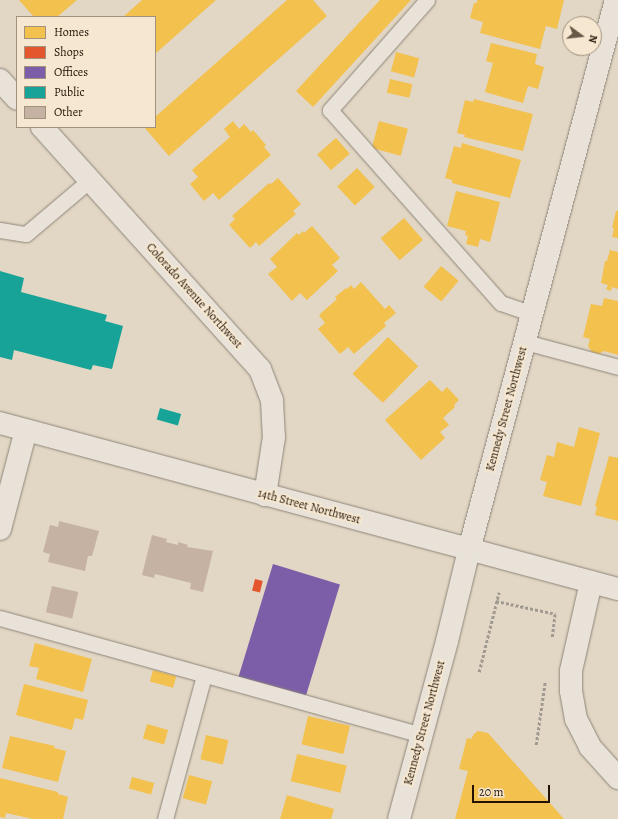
<!DOCTYPE html>
<html>
<head>
<meta charset="utf-8">
<style>
	body { margin:0 }
	#map { position:relative; width:618px; height:819px; overflow:hidden; background:#e2d6c4; font-family:Alegreya,serif }
	div>[style] { position:absolute }
	[style*='--x'] { left:calc(var(--x)*1px); top:calc(var(--y)*1px); width:calc(var(--w)*1px); rotate:calc(var(--a)*1deg) }
	.homes>* { inset:0; background:#f2c14e; transform-origin:0 0 }
	.shops>* { inset:0; background:#e4572e; transform-origin:0 0 }
	.offices>* { inset:0; background:#7b5ea7; transform-origin:0 0 }
	.public>* { inset:0; background:#17a398; transform-origin:0 0 }
	.building>* { inset:0; background:#c5b2a3; transform-origin:0 0 }
	.path>* { height:2.5px; margin-top:-1.25px; transform-origin:0; background:repeating-linear-gradient(90deg,#a19a92 0 3px,transparent 0 5px) }
	.roads { filter:drop-shadow(0 0 1px #8e8579) drop-shadow(0 0 1px #8e8579) }
	.service>* { height:15px; margin:-7.5px; padding:0 7.5px; transform-origin:7.5px; border-radius:7.5px; background:#e8e2d8 }
	.minor>* { height:22px; margin:-11px; padding:0 11px; transform-origin:11px; border-radius:11px; background:#e8e2d8 }
	.tertiary>* { height:22px; margin:-11px; padding:0 11px; transform-origin:11px; border-radius:11px; background:#e8e2d8 }
	span { translate:-50% -50%; white-space:nowrap; text-align:center; line-height:1.15; -webkit-text-stroke:4px #f5e7d0; paint-order:stroke }
	.street-label { font-size:12px; color:#231203 }
	.legend { position:absolute; left:16px; top:16px; width:140px; height:112px; box-sizing:border-box; background:#f5e7d0; border:1px solid #a1927e; margin:0; padding:5px 7px; list-style:none; font-size:12px; color:#231203 }
	.legend li { display:flex; align-items:center; gap:8px; height:20px }
	.legend b { width:20px; border:1px solid #a1927e }
	.north { position:absolute; left:562px; top:16px; width:40px; height:40px; box-sizing:border-box; background:#f5e7d0; border:1px solid #a1927e; border-radius:50%; rotate:105deg; font-size:11px; font-weight:700; line-height:16px; text-align:center; color:#231203 }
	.north::after { content:''; display:block; margin:auto; width:14px; height:18px; background:#665747; clip-path:polygon(50% 0,100% 100%,50% 72%,0 100%) }
	.scale { position:absolute; left:472px; top:785px; width:78px; height:18px; box-sizing:border-box; border:2px solid #231203; border-top:0; padding-left:5px; font-size:12px; line-height:14px; white-space:nowrap; color:#231203; -webkit-text-stroke:3px #f5e7d0; paint-order:stroke }
</style>
</head>
<body>
<div id="map">
	<div class="homes">
		<i style="clip-path:polygon(19px 0,77px 0,57px 17px,34px 17px)"></i>
		<i style="clip-path:polygon(142px 0,216px 0,155px 54px,155px 17px,123px 17px)"></i>
		<i style="clip-path:polygon(287px 0,313px 0,327px 16px,169px 156px,144px 127px,155px 127px,155px 117px)"></i>
		<i style="clip-path:polygon(380px 0,411px 0,313px 107px,296px 91px)"></i>
		<i style="clip-path:polygon(477px 0,564px 0,557px 29px,546px 26px,540px 49px,480px 33px,483px 22px,470px 18px,474px 3px,477px 3px)"></i>
		<i style="clip-path:polygon(491px 43px,537px 54px,535px 64px,544px 67px,538px 89px,528px 86px,523px 103px,485px 92px,493px 63px,486px 61px)"></i>
		<i style="left:396px;top:52px;width:24px;height:20px;rotate:15deg"></i>
		<i style="left:390px;top:79px;width:23px;height:14px;rotate:13deg"></i>
		<i style="clip-path:polygon(474px 99px,533px 114px,523px 151px,464px 137px,465px 135px,457px 133px,465px 100px,473px 102px)"></i>
		<i style="clip-path:polygon(233px 121px,239px 129px,244px 124px,251px 132px,253px 130px,266px 145px,264px 147px,271px 155px,219px 200px,213px 193px,204px 201px,190px 184px,198px 177px,192px 170px,230px 137px,224px 129px)"></i>
		<i style="left:379px;top:121px;width:30px;height:28px;rotate:15deg"></i>
		<i style="left:336px;top:138px;width:21px;height:25px;rotate:49deg"></i>
		<i style="clip-path:polygon(462px 143px,521px 160px,510px 198px,452px 183px,452px 180px,445px 178px,454px 146px,461px 148px)"></i>
		<i style="left:357px;top:168px;width:26px;height:27px;rotate:47deg"></i>
		<i style="clip-path:polygon(278px 178px,301px 204px,293px 211px,296px 214px,259px 246px,256px 242px,250px 248px,229px 225px,235px 219px,232px 216px,269px 183px,271px 184px)"></i>
		<i style="clip-path:polygon(456px 191px,500px 202px,490px 242px,480px 239px,478px 247px,466px 244px,468px 236px,465px 235px,466px 231px,447px 226px)"></i>
		<i style="clip-path:polygon(616px 211px,618px 211px,618px 238px,612px 237px,614px 228px,612px 228px)"></i>
		<i style="left:404px;top:218px;width:29px;height:31px;rotate:49deg"></i>
		<i style="clip-path:polygon(312px 226px,340px 258px,332px 265px,338px 271px,307px 300px,300px 293px,292px 301px,268px 274px,277px 267px,270px 259px,297px 233px,299px 235px,303px 231px,304px 233px)"></i>
		<i style="clip-path:polygon(610px 250px,618px 252px,618px 289px,612px 287px,611px 291px,606px 289px,608px 285px,601px 283px,605px 261px,607px 261px)"></i>
		<i style="left:441px;top:266px;width:23px;height:27px;rotate:40deg"></i>
		<i style="clip-path:polygon(361px 282px,385px 309px,389px 305px,396px 313px,384px 323px,386px 326px,354px 354px,348px 347px,340px 354px,318px 329px,325px 323px,319px 315px,337px 299px,335px 297px,346px 288px,347px 289px,351px 285px,354px 289px)"></i>
		<i style="clip-path:polygon(604px 298px,618px 301px,618px 355px,604px 351px,599px 354px,592px 352px,588px 346px,590px 339px,583px 337px,591px 304px,602px 306px)"></i>
		<i style="left:388px;top:337px;width:42px;height:51px;rotate:44deg"></i>
		<i style="clip-path:polygon(430px 380px,442px 392px,447px 387px,459px 400px,454px 405px,455px 407px,443px 418px,449px 425px,440px 432px,445px 438px,421px 460px,385px 420px)"></i>
		<i style="clip-path:polygon(579px 427px,600px 433px,581px 506px,543px 496px,547px 482px,540px 480px,547px 455px,554px 457px,557px 442px,574px 447px)"></i>
		<i style="clip-path:polygon(609px 456px,618px 458px,618px 521px,595px 515px,597px 507px,595px 506px)"></i>
		<i style="clip-path:polygon(35px 643px,92px 659px,83px 692px,36px 679px,39px 668px,29px 666px)"></i>
		<i style="left:153px;top:670px;width:24px;height:12px;rotate:15deg"></i>
		<i style="clip-path:polygon(24px 684px,88px 700px,83px 720px,75px 718px,72px 730px,16px 715px)"></i>
		<i style="left:308px;top:716px;width:43px;height:29px;rotate:13deg"></i>
		<i style="left:147px;top:724px;width:22px;height:15px;rotate:16deg"></i>
		<i style="clip-path:polygon(478px 731px,488px 733px,564px 819px,455px 819px,468px 771px,459px 769px,467px 738px,471px 739px,474px 734px)"></i>
		<i style="left:206px;top:735px;width:23px;height:25px;rotate:13deg"></i>
		<i style="clip-path:polygon(10px 736px,55px 746px,54px 748px,66px 751px,58px 782px,2px 768px)"></i>
		<i style="left:297px;top:754px;width:51px;height:28px;rotate:13deg"></i>
		<i style="left:189px;top:775px;width:24px;height:24px;rotate:15deg"></i>
		<i style="left:132px;top:777px;width:23px;height:12px;rotate:15deg"></i>
		<i style="clip-path:polygon(0 778px,58px 792px,58px 794px,68px 797px,63px 819px,33px 819px,6px 813px,5px 818px,0 817px)"></i>
		<i style="clip-path:polygon(287px 795px,334px 809px,331px 819px,280px 819px)"></i>
	</div>
	<div class="shops">
		<i style="left:255px;top:579px;width:8px;height:12px;rotate:14deg"></i>
	</div>
	<div class="offices">
		<i style="left:273px;top:564px;width:70px;height:118px;rotate:17deg"></i>
	</div>
	<div class="public">
		<i style="clip-path:polygon(0 271px,24px 278px,21px 292px,107px 315px,105px 321px,123px 326px,112px 369px,93px 365px,91px 370px,14px 350px,12px 360px,0 357px)"></i>
		<i style="left:160px;top:408px;width:22px;height:12px;rotate:16deg"></i>
	</div>
	<div class="building">
		<i style="clip-path:polygon(59px 521px,99px 531px,92px 556px,88px 556px,85px 571px,48px 562px,50px 554px,43px 552px,50px 525px,58px 527px)"></i>
		<i style="clip-path:polygon(152px 535px,167px 539px,166px 542px,178px 545px,178px 542px,188px 545px,187px 547px,213px 551px,203px 592px,190px 589px,191px 583px,155px 574px,154px 578px,142px 575px)"></i>
		<i style="left:52px;top:586px;width:27px;height:27px;rotate:13deg"></i>
	</div>
	<div class="path">
		<i style="--x:496;--y:601;--w:61;--a:12.2"></i>
		<i style="--x:552;--y:637;--w:23;--a:-83"></i>
		<i style="--x:479;--y:672;--w:82;--a:-76"></i>
		<i style="--x:536;--y:745;--w:64;--a:-81.9"></i>
	</div>
	<div class="roads">
		<div class="service">
			<i style="--x:427;--y:0;--w:147;--a:131.4"></i>
			<i style="--x:330;--y:110;--w:258;--a:48.5"></i>
			<i style="--x:501;--y:303;--w:34;--a:19"></i>
			<i style="--x:0;--y:230;--w:26;--a:9"></i>
			<i style="--x:26;--y:234;--w:84;--a:-40.2"></i>
			<i style="--x:525;--y:342;--w:96;--a:15"></i>
			<i style="--x:0;--y:618;--w:437;--a:15.5"></i>
			<i style="--x:165;--y:819;--w:149;--a:-74.8"></i>
		</div>
		<div class="minor">
			<i style="--x:0;--y:529;--w:102;--a:-75.3"></i>
		</div>
		<div class="tertiary">
			<i style="--x:0;--y:80;--w:25;--a:48"></i>
			<i style="--x:42;--y:127;--w:326;--a:48"></i>
			<i style="--x:260;--y:369;--w:34;--a:69"></i>
			<i style="--x:272;--y:401;--w:36;--a:87"></i>
			<i style="--x:274;--y:437;--w:59;--a:98.8"></i>
			<i style="--x:0;--y:423;--w:640;--a:15.04"></i>
			<i style="--x:591;--y:582;--w:91;--a:102.7"></i>
			<i style="--x:571;--y:671;--w:20;--a:90"></i>
			<i style="--x:571;--y:691;--w:28;--a:80"></i>
			<i style="--x:576;--y:719;--w:31;--a:63"></i>
			<i style="--x:590;--y:747;--w:42;--a:47.9"></i>
			<i style="--x:399;--y:819;--w:184;--a:-74.9"></i>
			<i style="--x:447;--y:641;--w:94;--a:-76.4"></i>
			<i style="--x:469;--y:550;--w:569;--a:-75.04"></i>
		</div>
	</div>
	<div class="street-label">
		<span style="left:194px;top:296px;rotate:48deg">Colorado Avenue Northwest</span>
		<span style="left:507px;top:409px;rotate:-75deg">Kennedy Street Northwest</span>
		<span style="left:309px;top:507px;rotate:15deg">14th Street Northwest</span>
		<span style="left:425px;top:723px;rotate:-75deg">Kennedy Street Northwest</span>
	</div>
	<ul class="legend">
	<li><b style="height:11px;background:#f2c14e"></b>Homes</li>
	<li><b style="height:11px;background:#e4572e"></b>Shops</li>
	<li><b style="height:11px;background:#7b5ea7"></b>Offices</li>
	<li><b style="height:11px;background:#17a398"></b>Public</li>
	<li><b style="height:11px;background:#c5b2a3"></b>Other</li>
	</ul>
	<div class="north">N</div>
	<div class="scale">20 m</div>
</div>
</body>
</html>
